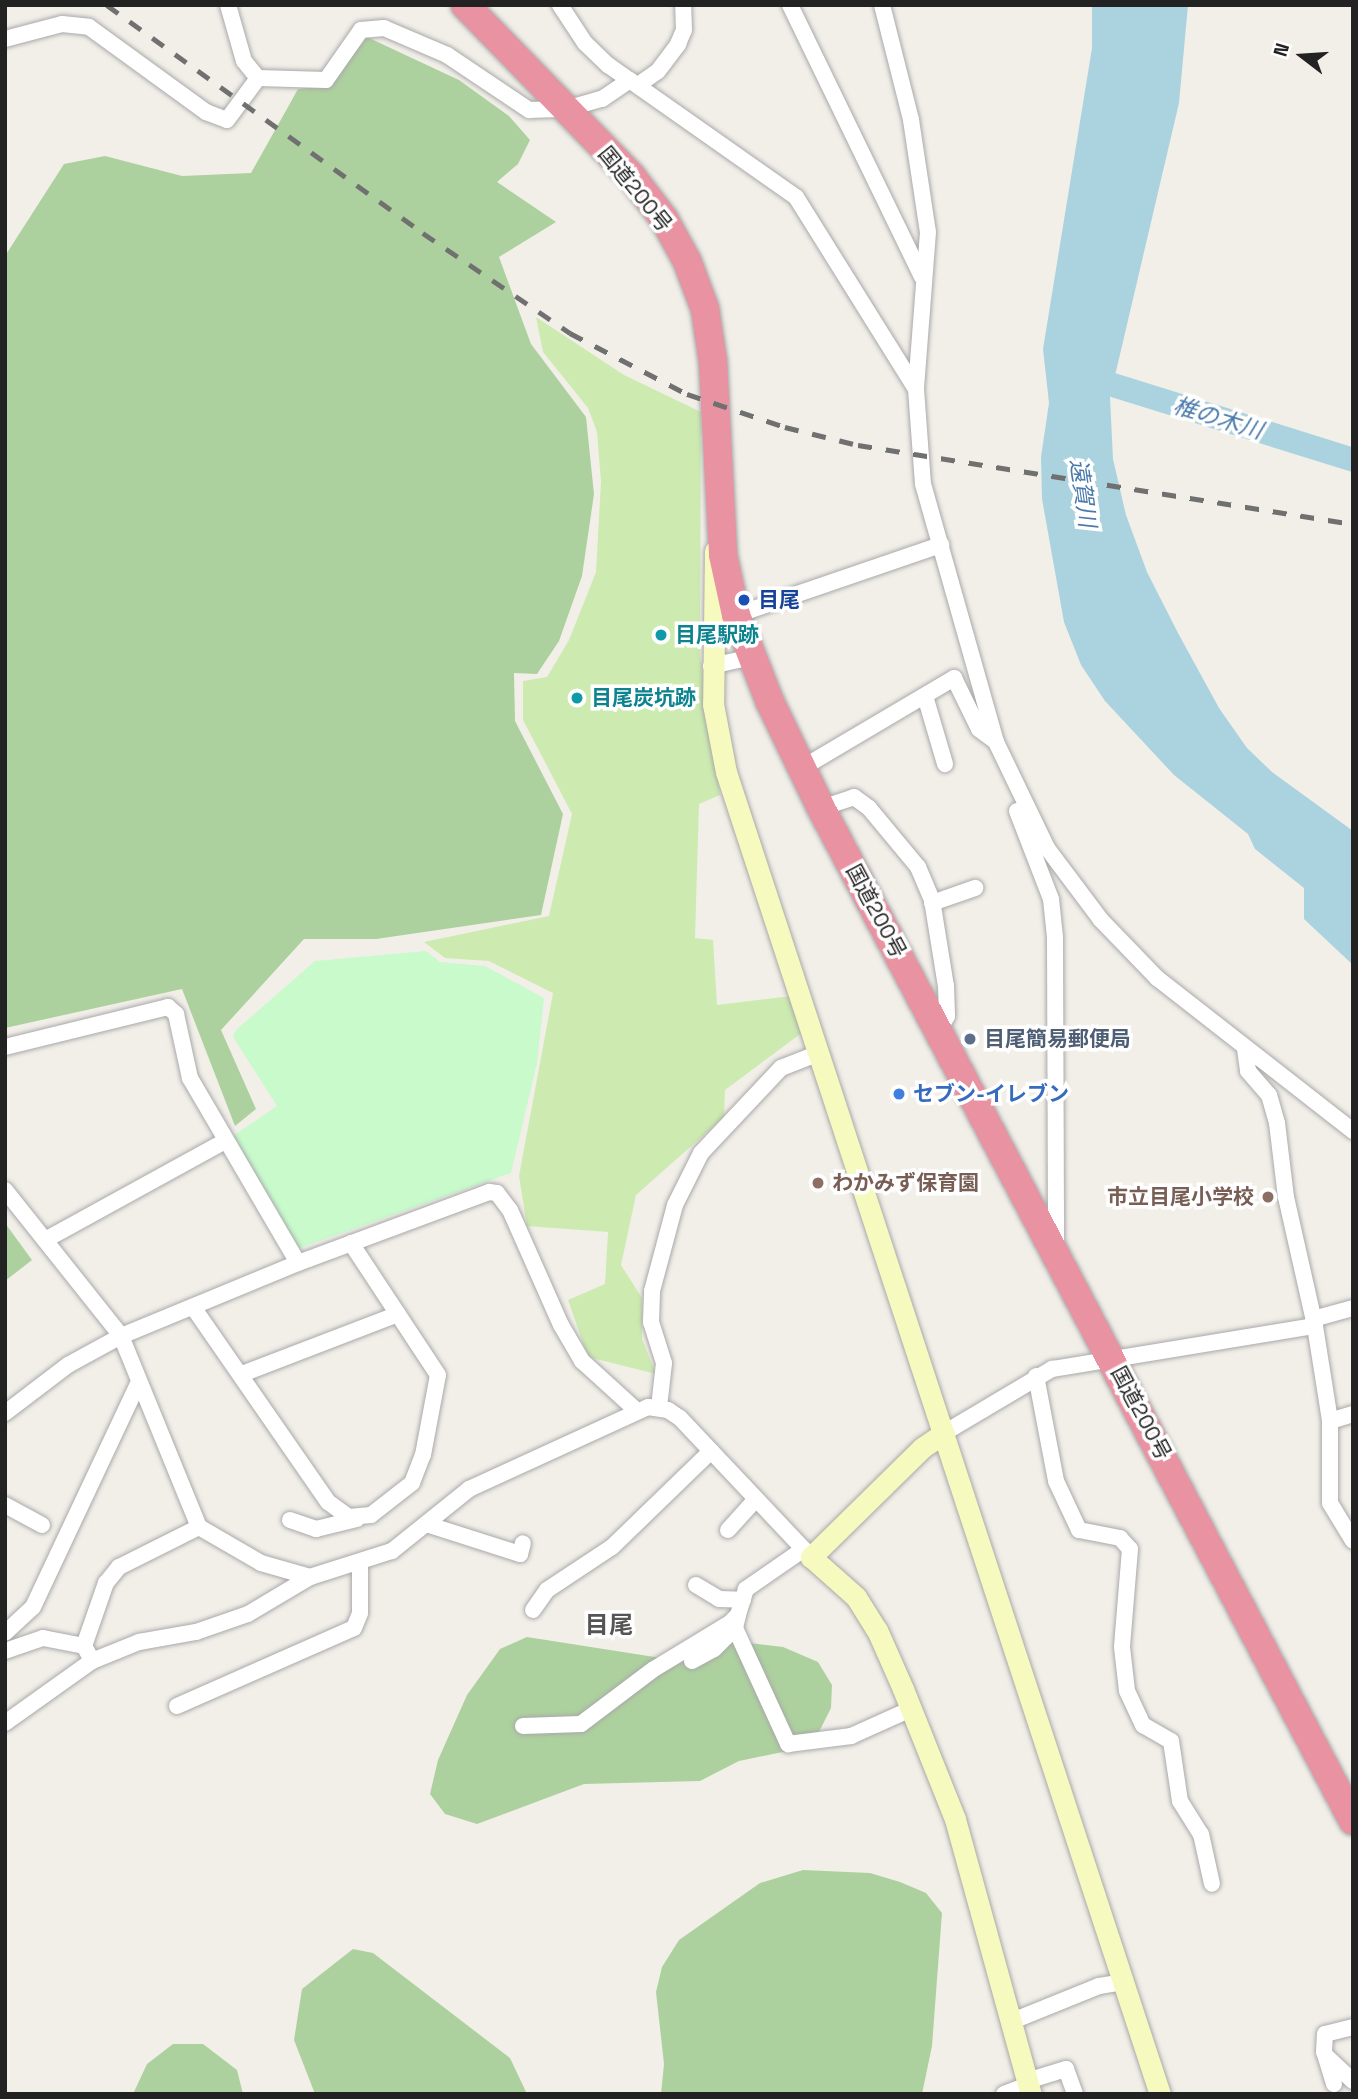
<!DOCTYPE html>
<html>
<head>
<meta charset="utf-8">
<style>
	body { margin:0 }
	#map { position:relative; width:1358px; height:2099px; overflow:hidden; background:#f2efe9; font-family:"Space Grotesk","Noto Sans JP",sans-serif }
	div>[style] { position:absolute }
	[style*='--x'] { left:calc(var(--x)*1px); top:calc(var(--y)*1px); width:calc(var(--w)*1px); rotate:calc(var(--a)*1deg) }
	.grass>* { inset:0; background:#cdebb0 }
	.forest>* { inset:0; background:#add19e }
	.park>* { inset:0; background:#c8facc }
	.water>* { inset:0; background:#aad3df }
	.river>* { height:24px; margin:-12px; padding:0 12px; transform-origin:12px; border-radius:12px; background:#aad3df }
	.roads { filter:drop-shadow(0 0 2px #a9a9a9) drop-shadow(0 0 2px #a9a9a9) }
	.street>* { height:16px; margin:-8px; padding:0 8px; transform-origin:8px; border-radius:8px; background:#fff }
	.secondary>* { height:21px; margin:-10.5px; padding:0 10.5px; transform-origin:10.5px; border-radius:10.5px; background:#f7fabf }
	.highway>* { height:28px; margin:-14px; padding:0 14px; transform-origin:14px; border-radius:14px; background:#e892a2 }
	.rail>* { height:4.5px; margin-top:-2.25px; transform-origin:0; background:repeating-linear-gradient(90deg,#707070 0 14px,transparent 0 28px) }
	.dots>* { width:19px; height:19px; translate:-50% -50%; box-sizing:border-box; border:4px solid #fff; border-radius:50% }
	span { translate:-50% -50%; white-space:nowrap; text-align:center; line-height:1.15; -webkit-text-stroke:7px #fff; paint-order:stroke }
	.street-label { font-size:21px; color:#222 }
	.transit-label { font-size:21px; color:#164399; font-weight:700 }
	.left { translate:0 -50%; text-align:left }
	.culture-label { font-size:21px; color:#0d838f; font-weight:700 }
	.service-label { font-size:21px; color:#4e5e75; font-weight:700 }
	.shop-label { font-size:21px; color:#366cbe; font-weight:700 }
	.education-label { font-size:21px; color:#785e54; font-weight:700 }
	.right { translate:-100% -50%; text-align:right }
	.water-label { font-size:23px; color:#4a7aab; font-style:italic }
	.quarter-label { font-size:24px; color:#555; font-weight:700 }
	.frame { position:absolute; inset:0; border:7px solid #222; pointer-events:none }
	.north { position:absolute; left:1267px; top:21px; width:70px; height:70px; -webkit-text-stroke:5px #fff; paint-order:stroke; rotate:287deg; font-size:19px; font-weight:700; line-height:28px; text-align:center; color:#222 }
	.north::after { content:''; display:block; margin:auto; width:24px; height:32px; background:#222; clip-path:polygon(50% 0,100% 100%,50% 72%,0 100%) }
</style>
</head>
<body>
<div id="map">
	<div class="grass">
		<i style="clip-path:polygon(536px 317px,624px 375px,701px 412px,700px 654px,720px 795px,699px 804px,695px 938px,713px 940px,717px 1005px,792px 996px,803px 1032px,725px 1090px,724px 1117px,636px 1195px,621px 1265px,642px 1298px,642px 1339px,656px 1374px,588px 1357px,568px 1300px,605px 1284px,608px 1232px,527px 1226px,519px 1176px,553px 993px,489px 961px,445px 958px,424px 942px,549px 916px,572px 814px,523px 720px,523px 681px,547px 677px,569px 640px,596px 572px,601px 482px,597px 432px,588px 408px,543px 352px)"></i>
	</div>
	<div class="forest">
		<i style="clip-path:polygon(367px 37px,459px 80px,509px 116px,530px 140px,518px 164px,497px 182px,556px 222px,499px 257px,531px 344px,586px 417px,594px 494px,582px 576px,559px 641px,537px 674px,514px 673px,515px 721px,563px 814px,541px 915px,376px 939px,304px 939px,221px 1030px,256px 1109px,235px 1126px,182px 989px,5px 1028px,5px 256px,64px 164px,105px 156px,182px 176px,251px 173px,298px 89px,330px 85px)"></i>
		<i style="clip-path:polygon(5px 1223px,32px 1260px,5px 1281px)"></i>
		<i style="clip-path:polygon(527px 1637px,661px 1658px,741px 1642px,783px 1647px,818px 1662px,832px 1685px,831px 1708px,812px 1746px,739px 1761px,700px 1781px,584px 1784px,477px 1824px,445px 1814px,430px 1794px,438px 1760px,467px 1695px,500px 1649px)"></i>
		<i style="clip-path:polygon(803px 1870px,870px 1873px,900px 1882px,926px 1893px,942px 1913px,932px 2046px,922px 2094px,661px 2094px,664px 2064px,656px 1992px,662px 1967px,679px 1940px,760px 1883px)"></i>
		<i style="clip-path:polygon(353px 1949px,373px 1953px,510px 2058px,527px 2094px,315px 2094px,294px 2040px,302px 1989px)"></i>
		<i style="clip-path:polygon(173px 2044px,203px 2044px,237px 2070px,243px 2094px,133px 2094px,147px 2064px)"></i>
	</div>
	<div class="park">
		<i style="clip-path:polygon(426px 951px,440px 962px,485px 966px,544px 998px,537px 1063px,511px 1173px,300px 1248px,292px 1243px,230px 1138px,277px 1106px,233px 1037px,236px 1030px,315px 961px)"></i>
	</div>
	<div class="water">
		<i style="clip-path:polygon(1092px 5px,1188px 5px,1179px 103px,1110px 397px,1113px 459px,1126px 515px,1147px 572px,1178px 633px,1219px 708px,1247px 748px,1272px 772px,1353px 831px,1353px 965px,1304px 919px,1304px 888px,1255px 849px,1248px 834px,1174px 775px,1105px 701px,1081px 665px,1064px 622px,1042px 499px,1041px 457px,1049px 403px,1043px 349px,1092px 48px)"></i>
	</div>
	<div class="river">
		<i style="--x:1084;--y:376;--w:282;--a:17.3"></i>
	</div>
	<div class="roads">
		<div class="street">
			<i style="--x:228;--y:5;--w:58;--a:74.1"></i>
			<i style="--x:244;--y:61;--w:22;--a:51"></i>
			<i style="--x:258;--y:78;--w:68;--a:1.7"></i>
			<i style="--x:326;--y:80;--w:61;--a:-55"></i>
			<i style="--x:361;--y:30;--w:23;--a:-5"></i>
			<i style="--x:384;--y:28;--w:69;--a:23.2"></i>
			<i style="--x:447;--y:55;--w:99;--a:33.9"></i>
			<i style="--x:529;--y:110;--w:37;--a:-2"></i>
			<i style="--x:566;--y:109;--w:37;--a:-16"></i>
			<i style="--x:602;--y:99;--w:34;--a:-34"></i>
			<i style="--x:560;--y:5;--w:45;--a:56.7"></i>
			<i style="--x:585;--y:43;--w:32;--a:44"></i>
			<i style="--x:608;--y:65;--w:230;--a:35.1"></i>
			<i style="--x:796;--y:197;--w:226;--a:58"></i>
			<i style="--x:790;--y:5;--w:302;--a:64.1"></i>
			<i style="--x:882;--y:5;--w:119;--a:75.8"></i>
			<i style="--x:911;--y:120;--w:113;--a:81.4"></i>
			<i style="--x:928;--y:232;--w:157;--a:94.4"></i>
			<i style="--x:916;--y:389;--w:95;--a:85.8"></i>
			<i style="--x:923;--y:484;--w:268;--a:74.2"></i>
			<i style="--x:996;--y:742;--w:118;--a:64.3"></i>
			<i style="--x:1047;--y:848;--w:90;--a:53.1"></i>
			<i style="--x:1101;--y:920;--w:81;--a:46"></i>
			<i style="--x:1157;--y:978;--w:249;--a:38"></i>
			<i style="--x:5;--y:39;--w:59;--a:-14.7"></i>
			<i style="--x:62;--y:24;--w:27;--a:6"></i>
			<i style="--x:89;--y:27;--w:145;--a:36"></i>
			<i style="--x:206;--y:112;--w:22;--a:21"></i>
			<i style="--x:227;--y:120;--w:52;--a:-53.6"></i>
			<i style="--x:638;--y:85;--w:24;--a:-35"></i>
			<i style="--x:658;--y:71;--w:34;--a:-53"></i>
			<i style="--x:678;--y:44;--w:15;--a:-67"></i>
			<i style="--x:684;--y:30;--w:25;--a:-92"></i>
			<i style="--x:736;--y:615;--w:217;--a:-18.9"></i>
			<i style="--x:711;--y:666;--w:42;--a:-12.4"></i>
			<i style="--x:925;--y:696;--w:71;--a:73.6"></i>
			<i style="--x:802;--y:768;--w:177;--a:-30.6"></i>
			<i style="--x:954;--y:678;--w:57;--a:63.9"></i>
			<i style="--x:979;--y:729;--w:21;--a:37"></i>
			<i style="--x:821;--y:808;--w:35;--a:-18"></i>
			<i style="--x:854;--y:797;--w:19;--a:36"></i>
			<i style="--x:869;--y:808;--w:77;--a:50.3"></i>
			<i style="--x:918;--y:867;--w:36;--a:67"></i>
			<i style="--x:932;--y:900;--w:87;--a:80.8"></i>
			<i style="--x:946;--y:986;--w:30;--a:88"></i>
			<i style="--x:947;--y:1016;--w:15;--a:118"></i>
			<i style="--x:1017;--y:811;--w:94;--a:68.9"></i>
			<i style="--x:1051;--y:899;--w:39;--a:84"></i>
			<i style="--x:1055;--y:938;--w:306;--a:89.8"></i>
			<i style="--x:932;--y:903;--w:46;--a:-19.2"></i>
			<i style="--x:5;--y:1047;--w:168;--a:-13.8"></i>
			<i style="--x:168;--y:1007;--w:11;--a:41"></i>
			<i style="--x:176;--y:1014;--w:66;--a:77.7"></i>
			<i style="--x:190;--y:1078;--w:214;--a:59.7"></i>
			<i style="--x:1245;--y:1049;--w:22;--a:82"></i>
			<i style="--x:1248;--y:1071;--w:32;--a:49"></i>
			<i style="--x:1269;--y:1095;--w:29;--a:74"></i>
			<i style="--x:1277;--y:1123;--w:75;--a:83.1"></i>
			<i style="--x:1286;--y:1197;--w:132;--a:77.3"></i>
			<i style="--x:1315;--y:1326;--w:96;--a:81"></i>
			<i style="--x:1330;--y:1421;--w:82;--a:90"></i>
			<i style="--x:1330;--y:1503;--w:44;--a:58.8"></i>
			<i style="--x:5;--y:1190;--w:186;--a:51.5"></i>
			<i style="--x:121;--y:1336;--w:206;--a:67.8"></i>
			<i style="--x:199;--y:1527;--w:72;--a:30.1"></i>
			<i style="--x:261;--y:1563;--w:51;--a:15.9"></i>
			<i style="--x:45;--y:1240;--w:203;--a:-28.8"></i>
			<i style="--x:193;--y:1307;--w:237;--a:55.3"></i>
			<i style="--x:328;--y:1502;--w:26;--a:36"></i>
			<i style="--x:349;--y:1517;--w:22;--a:-5"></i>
			<i style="--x:371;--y:1515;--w:52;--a:-38"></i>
			<i style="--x:412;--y:1483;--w:30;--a:-69"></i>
			<i style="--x:423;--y:1455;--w:81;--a:-79.4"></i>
			<i style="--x:438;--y:1375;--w:158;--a:-123.4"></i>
			<i style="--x:1313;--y:1319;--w:41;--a:-15.4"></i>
			<i style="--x:242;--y:1374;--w:167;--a:-21"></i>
			<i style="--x:1036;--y:1376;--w:107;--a:79.2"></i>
			<i style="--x:1056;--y:1481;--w:54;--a:64.9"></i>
			<i style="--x:1079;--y:1530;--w:42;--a:11"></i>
			<i style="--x:1120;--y:1538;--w:15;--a:48"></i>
			<i style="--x:1130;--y:1549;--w:98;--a:94.7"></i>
			<i style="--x:1122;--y:1647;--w:44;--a:83.5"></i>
			<i style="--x:1127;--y:1691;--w:38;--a:65"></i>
			<i style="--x:1143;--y:1725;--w:32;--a:30"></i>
			<i style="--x:1171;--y:1741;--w:61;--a:81.5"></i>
			<i style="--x:1180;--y:1801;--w:39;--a:58"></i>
			<i style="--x:1201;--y:1834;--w:51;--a:77.6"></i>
			<i style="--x:659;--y:1407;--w:44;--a:-83.5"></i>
			<i style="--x:664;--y:1363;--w:43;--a:-107.6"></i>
			<i style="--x:651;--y:1322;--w:31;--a:-88"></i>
			<i style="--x:652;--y:1291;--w:89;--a:-75"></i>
			<i style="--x:675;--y:1205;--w:58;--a:-63.4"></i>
			<i style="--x:701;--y:1153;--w:117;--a:-46.7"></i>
			<i style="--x:781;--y:1068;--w:41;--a:-21.5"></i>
			<i style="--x:5;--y:1413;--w:79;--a:-37.3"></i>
			<i style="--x:68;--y:1365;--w:60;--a:-28.7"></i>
			<i style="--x:121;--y:1336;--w:191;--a:-22.4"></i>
			<i style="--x:298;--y:1263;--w:204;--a:-20.4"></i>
			<i style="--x:489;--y:1192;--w:8;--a:7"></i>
			<i style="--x:497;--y:1193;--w:21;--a:53"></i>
			<i style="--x:510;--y:1210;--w:126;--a:66.1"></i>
			<i style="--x:561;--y:1325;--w:42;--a:59.7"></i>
			<i style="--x:582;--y:1361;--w:74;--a:42.3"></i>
			<i style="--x:1330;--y:1421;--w:24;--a:-17"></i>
			<i style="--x:944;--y:1433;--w:126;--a:-30.7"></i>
			<i style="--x:1052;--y:1369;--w:266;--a:-9.3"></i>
			<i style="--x:5;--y:1505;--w:42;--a:28.4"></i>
			<i style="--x:290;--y:1520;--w:28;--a:19"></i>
			<i style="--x:316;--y:1529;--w:42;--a:-13.7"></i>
			<i style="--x:426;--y:1524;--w:99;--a:17.7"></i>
			<i style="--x:520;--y:1554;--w:11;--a:-75"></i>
			<i style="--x:728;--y:1530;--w:42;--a:-47.9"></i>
			<i style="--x:696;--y:1585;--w:27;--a:31"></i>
			<i style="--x:719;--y:1599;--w:24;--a:2"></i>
			<i style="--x:533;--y:1610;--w:24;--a:-55"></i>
			<i style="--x:547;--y:1590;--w:78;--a:-33.5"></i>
			<i style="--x:612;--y:1547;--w:138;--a:-44.1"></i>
			<i style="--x:738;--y:1615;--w:13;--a:103"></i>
			<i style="--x:735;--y:1628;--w:128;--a:65.4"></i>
			<i style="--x:788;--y:1744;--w:64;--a:-7.2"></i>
			<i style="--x:851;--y:1736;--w:66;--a:-24.2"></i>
			<i style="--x:5;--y:1633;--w:38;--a:-43"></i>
			<i style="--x:33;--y:1607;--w:246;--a:-64.8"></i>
			<i style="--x:84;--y:1646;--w:67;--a:-70.8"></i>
			<i style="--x:106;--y:1583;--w:21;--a:-51"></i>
			<i style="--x:119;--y:1567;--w:89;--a:-26.6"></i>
			<i style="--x:5;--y:1651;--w:40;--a:-18.9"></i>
			<i style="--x:43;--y:1638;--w:42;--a:11"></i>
			<i style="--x:84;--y:1646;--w:10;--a:61"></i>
			<i style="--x:692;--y:1661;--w:25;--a:-29"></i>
			<i style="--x:714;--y:1649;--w:30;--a:-45"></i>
			<i style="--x:177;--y:1706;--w:193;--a:-23.8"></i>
			<i style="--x:354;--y:1628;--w:16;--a:-68"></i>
			<i style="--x:360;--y:1613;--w:50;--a:-90"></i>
			<i style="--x:5;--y:1723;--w:107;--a:-35.5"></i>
			<i style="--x:92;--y:1661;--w:51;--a:-22"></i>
			<i style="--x:139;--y:1642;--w:58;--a:-10"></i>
			<i style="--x:196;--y:1632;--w:55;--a:-19.1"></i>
			<i style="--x:248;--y:1614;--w:72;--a:-30.8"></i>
			<i style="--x:310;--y:1577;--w:86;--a:-17.6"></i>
			<i style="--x:392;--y:1551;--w:99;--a:-38.8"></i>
			<i style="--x:469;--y:1489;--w:197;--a:-24.6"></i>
			<i style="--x:648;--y:1407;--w:20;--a:9"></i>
			<i style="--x:668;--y:1410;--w:14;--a:34"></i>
			<i style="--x:680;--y:1418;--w:191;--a:46.7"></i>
			<i style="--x:523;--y:1726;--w:58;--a:-2"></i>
			<i style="--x:581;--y:1724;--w:91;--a:-37"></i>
			<i style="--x:654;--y:1669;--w:89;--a:-31.2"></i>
			<i style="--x:730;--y:1623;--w:11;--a:-45"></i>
			<i style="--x:738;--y:1615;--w:27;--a:-73"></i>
			<i style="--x:746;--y:1589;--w:70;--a:-34.6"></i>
			<i style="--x:1010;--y:2022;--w:96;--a:-22"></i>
			<i style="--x:1099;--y:1986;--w:26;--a:-9"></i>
			<i style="--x:1326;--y:2056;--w:37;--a:43"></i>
			<i style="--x:1027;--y:2081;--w:41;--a:-17.1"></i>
			<i style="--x:1066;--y:2069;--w:27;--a:70"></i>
			<i style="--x:1334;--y:2084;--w:34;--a:-107"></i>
			<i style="--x:1324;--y:2052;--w:18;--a:-87"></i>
			<i style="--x:1325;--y:2034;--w:29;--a:-14"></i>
			<i style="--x:1004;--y:2094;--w:26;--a:-21"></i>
		</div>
		<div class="secondary">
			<i style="--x:715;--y:551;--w:153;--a:90.7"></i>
			<i style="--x:713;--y:704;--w:69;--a:79.2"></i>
			<i style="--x:726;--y:772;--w:1391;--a:71.83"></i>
			<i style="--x:944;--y:1433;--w:27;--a:146"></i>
			<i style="--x:922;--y:1448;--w:156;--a:135.5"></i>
			<i style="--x:811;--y:1557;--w:60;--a:41.6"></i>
			<i style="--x:856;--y:1597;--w:39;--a:58"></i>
			<i style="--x:877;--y:1630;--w:64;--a:66.2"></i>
			<i style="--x:903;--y:1689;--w:140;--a:68.2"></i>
			<i style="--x:955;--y:1819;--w:285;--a:74.6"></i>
		</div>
		<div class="highway">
			<i style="--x:465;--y:5;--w:240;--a:45.8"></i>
			<i style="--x:632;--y:177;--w:53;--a:52.7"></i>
			<i style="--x:664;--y:219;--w:48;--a:61.3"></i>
			<i style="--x:687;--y:261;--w:51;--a:69.4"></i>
			<i style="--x:705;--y:309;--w:54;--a:81.4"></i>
			<i style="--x:713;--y:362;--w:193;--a:87"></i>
			<i style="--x:723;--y:555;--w:61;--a:77.8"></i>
			<i style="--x:736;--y:615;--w:93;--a:68.7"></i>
			<i style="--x:770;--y:702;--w:118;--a:64.3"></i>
			<i style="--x:821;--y:808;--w:1144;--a:62.29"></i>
		</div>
	</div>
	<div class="rail">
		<i style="--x:107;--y:5;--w:390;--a:35.8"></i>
		<i style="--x:423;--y:233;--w:178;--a:34.2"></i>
		<i style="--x:570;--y:333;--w:132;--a:27.5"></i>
		<i style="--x:687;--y:394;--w:103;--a:18.6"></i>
		<i style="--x:785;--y:427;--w:75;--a:13.9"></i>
		<i style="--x:858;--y:445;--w:501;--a:9.07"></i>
	</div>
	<div class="dots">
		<i style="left:744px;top:600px;background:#1a4fb4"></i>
		<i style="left:661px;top:635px;background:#0f9aa8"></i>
		<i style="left:577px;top:698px;background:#0f9aa8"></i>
		<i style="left:970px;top:1039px;background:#5c6f8a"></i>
		<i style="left:899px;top:1094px;background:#3f7fe0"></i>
		<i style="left:818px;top:1183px;background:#8d6e63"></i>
		<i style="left:1268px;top:1197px;background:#8d6e63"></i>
	</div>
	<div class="street-label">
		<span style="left:635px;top:189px;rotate:51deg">国道200号</span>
		<span style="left:876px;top:911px;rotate:62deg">国道200号</span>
		<span style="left:1141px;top:1413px;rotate:62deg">国道200号</span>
	</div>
	<div class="transit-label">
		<span class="left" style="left:758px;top:600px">目尾</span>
	</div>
	<div class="culture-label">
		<span class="left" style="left:675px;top:635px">目尾駅跡</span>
		<span class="left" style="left:591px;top:698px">目尾炭坑跡</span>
	</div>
	<div class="service-label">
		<span class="left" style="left:984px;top:1039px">目尾簡易郵便局</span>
	</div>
	<div class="shop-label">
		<span class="left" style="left:913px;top:1094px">セブン-イレブン</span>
	</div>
	<div class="education-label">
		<span class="left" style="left:832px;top:1183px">わかみず保育園</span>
		<span class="right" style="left:1254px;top:1197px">市立目尾小学校</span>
	</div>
	<div class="water-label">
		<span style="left:1218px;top:418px;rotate:17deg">椎の木川</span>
		<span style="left:1083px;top:493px;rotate:82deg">遠賀川</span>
	</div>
	<div class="quarter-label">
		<span style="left:609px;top:1625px">目尾</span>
	</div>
	<div class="frame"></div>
	<div class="north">N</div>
</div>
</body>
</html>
